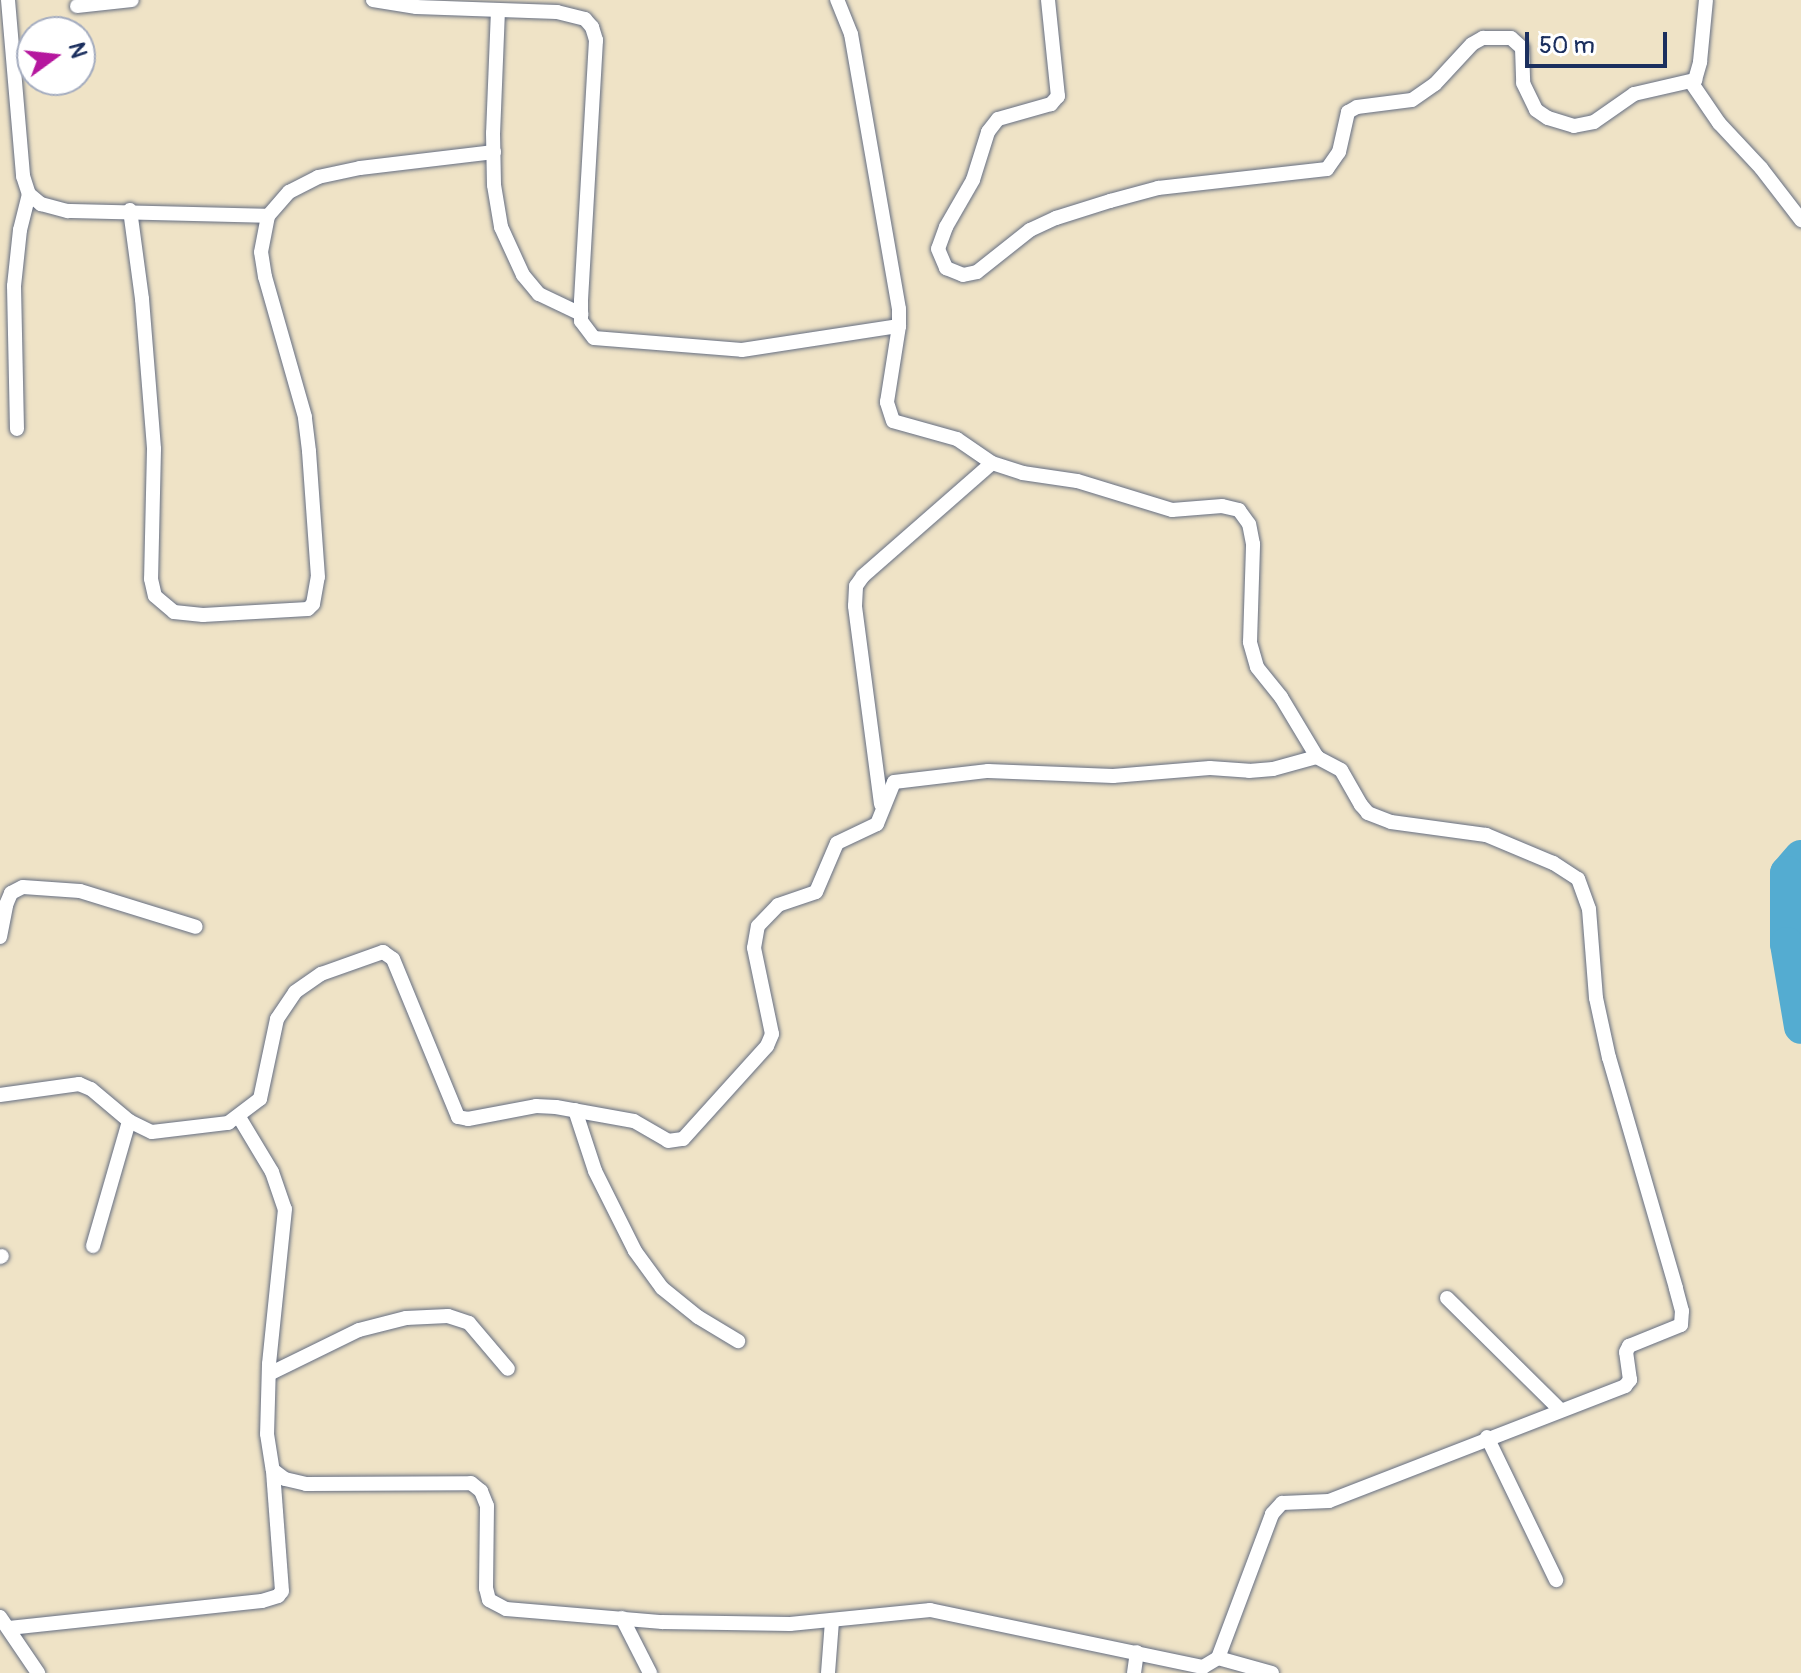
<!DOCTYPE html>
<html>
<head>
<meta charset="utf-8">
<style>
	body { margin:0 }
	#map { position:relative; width:1801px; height:1673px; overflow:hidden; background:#efe3c6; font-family:Pangolin,sans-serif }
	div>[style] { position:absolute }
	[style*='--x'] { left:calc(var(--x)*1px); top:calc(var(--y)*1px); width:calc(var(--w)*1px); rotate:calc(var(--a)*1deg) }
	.river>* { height:34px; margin:-17px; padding:0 17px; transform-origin:17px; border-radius:17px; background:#54acd1 }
	.roads { filter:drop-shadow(0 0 2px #656e82) drop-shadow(0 0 2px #656e82) }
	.street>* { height:14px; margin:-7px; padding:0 7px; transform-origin:7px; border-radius:7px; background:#fff }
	span { translate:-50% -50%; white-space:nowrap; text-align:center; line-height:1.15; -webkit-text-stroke:6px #fff; paint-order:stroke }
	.north { position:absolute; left:16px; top:16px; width:80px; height:80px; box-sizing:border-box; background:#fff; border:2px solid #a4acbf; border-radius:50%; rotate:75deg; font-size:22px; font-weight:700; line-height:32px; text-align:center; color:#1b2f5e }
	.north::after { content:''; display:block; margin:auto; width:28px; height:36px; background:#b5179e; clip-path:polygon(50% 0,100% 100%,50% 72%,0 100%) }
	.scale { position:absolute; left:1525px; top:32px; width:142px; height:36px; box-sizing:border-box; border:4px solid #1b2f5e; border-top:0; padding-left:10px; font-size:24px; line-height:28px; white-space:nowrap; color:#1b2f5e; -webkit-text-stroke:6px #fff; paint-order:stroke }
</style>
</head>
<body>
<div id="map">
	<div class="river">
		<i style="--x:1801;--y:857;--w:21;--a:131"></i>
		<i style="--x:1787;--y:873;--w:71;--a:90"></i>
		<i style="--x:1787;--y:944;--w:84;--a:80.4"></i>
	</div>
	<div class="roads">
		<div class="street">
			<i style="--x:8;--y:0;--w:177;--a:85.1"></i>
			<i style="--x:23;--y:176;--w:19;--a:72"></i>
			<i style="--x:29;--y:194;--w:16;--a:40"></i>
			<i style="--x:41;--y:204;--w:28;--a:15"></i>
			<i style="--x:68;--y:211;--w:200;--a:1.4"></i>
			<i style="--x:373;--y:0;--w:44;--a:9.2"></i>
			<i style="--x:416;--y:7;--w:141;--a:2"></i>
			<i style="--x:557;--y:12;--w:29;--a:14"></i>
			<i style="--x:585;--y:19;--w:11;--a:49"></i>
			<i style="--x:592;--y:27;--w:14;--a:73"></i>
			<i style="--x:596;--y:40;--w:261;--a:93.3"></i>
			<i style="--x:581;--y:301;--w:20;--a:90"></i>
			<i style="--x:581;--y:321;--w:21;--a:53"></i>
			<i style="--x:594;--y:338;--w:148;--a:4.6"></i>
			<i style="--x:742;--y:350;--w:159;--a:-8.7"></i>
			<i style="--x:1048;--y:0;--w:97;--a:84.1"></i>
			<i style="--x:1058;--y:96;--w:11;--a:131"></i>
			<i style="--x:1051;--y:104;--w:55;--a:164.2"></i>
			<i style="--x:998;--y:119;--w:16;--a:128"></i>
			<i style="--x:988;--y:132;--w:50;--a:107.4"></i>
			<i style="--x:973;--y:180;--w:54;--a:119.9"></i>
			<i style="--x:946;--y:227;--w:23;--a:110"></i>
			<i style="--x:938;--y:249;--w:21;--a:67"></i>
			<i style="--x:946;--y:268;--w:18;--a:22"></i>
			<i style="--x:963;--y:275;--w:14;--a:-12"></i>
			<i style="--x:977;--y:272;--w:68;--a:-38.4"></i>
			<i style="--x:1030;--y:230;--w:29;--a:-25"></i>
			<i style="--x:1056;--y:218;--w:57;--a:-17.5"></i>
			<i style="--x:1110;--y:201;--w:50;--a:-15.2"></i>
			<i style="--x:1158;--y:188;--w:170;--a:-6.4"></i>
			<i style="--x:1327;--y:169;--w:21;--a:-55"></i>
			<i style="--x:1339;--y:152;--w:41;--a:-77.3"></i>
			<i style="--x:1348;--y:112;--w:10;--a:-29"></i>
			<i style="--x:1357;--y:107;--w:55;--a:-7.3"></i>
			<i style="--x:1412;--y:100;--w:28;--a:-35"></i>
			<i style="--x:1435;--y:84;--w:54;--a:-47.2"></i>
			<i style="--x:1472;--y:44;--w:13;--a:-29"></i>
			<i style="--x:1483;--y:38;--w:28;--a:0"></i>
			<i style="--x:1511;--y:38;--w:15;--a:42"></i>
			<i style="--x:1522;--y:48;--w:35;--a:88"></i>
			<i style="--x:1523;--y:83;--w:30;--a:64"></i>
			<i style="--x:1536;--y:110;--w:14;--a:34"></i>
			<i style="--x:1548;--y:118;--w:27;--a:17"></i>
			<i style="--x:1574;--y:126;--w:20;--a:-11"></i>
			<i style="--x:1594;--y:122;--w:49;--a:-35"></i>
			<i style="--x:1634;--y:94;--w:63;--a:-12.9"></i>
			<i style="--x:1695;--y:80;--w:19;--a:-74"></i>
			<i style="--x:1700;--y:62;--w:62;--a:-84.5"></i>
			<i style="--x:77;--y:6;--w:55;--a:-6.2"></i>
			<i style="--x:498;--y:10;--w:123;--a:92.3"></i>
			<i style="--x:493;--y:133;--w:52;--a:88.9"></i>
			<i style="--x:494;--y:185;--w:43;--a:80.5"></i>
			<i style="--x:501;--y:227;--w:53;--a:65.4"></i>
			<i style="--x:523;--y:275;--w:25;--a:50"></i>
			<i style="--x:539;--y:294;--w:47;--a:25.5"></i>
			<i style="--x:1691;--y:82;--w:50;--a:55.7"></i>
			<i style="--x:1719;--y:123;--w:62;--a:47"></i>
			<i style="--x:1761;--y:168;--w:66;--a:52.4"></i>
			<i style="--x:130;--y:210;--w:90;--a:82.3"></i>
			<i style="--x:142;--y:299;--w:150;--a:85.4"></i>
			<i style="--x:154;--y:449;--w:130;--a:91.3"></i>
			<i style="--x:151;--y:579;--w:17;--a:77"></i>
			<i style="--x:155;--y:596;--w:25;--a:40"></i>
			<i style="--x:174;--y:612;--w:29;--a:6"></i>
			<i style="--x:203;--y:615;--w:105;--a:-3.3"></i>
			<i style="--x:308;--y:609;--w:7;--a:-45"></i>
			<i style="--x:313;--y:604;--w:27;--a:-80"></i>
			<i style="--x:318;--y:577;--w:126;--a:-94.1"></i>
			<i style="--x:309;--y:451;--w:34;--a:-97"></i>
			<i style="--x:305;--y:417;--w:146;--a:-105.9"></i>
			<i style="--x:265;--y:277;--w:25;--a:-99"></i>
			<i style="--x:261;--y:252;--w:37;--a:-79"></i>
			<i style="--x:268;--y:216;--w:32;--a:-49"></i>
			<i style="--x:289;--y:192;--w:33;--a:-27"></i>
			<i style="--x:318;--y:177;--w:43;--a:-12.1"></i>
			<i style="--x:360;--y:168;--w:135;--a:-6.8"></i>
			<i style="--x:17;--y:429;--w:143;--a:-91.2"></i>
			<i style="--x:14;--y:286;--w:56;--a:-83.9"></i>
			<i style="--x:20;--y:230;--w:37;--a:-76"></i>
			<i style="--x:881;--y:804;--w:200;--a:-97.5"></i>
			<i style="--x:855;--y:606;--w:20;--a:-87"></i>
			<i style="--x:856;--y:586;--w:12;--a:-55"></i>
			<i style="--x:863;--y:576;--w:171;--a:-41.2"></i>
			<i style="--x:0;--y:937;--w:33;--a:-79"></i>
			<i style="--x:6;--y:905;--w:13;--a:-67"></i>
			<i style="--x:11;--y:893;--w:13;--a:-27"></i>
			<i style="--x:23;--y:887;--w:57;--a:4"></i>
			<i style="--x:80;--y:891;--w:121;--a:17.2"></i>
			<i style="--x:0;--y:1095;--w:80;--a:-7.9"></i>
			<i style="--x:79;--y:1084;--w:13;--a:23"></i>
			<i style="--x:91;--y:1089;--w:50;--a:40.1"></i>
			<i style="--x:129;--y:1121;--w:25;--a:26"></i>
			<i style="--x:152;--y:1132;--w:77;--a:-6.8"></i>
			<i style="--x:228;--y:1123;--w:40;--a:-37"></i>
			<i style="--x:260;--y:1099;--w:82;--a:-78"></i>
			<i style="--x:277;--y:1019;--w:32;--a:-56"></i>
			<i style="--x:295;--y:992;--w:32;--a:-35"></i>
			<i style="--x:321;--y:974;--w:66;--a:-19.5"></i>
			<i style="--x:383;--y:952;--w:12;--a:35"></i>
			<i style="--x:393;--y:959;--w:171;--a:67.6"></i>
			<i style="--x:458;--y:1117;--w:10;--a:11"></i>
			<i style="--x:468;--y:1119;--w:69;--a:-10.8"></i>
			<i style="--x:536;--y:1106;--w:20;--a:3"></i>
			<i style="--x:556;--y:1107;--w:79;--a:10.2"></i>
			<i style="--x:634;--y:1121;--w:39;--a:30"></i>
			<i style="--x:668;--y:1141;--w:15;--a:-8"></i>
			<i style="--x:683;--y:1139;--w:125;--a:-47.9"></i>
			<i style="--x:767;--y:1046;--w:13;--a:-67"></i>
			<i style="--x:772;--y:1034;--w:88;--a:-101.8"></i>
			<i style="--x:754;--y:948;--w:22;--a:-80"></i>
			<i style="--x:758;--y:926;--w:29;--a:-46"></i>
			<i style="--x:778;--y:905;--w:40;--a:-18.9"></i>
			<i style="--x:816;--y:892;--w:53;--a:-66.8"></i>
			<i style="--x:837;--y:843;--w:44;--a:-25.4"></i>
			<i style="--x:877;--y:824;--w:45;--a:-68"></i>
			<i style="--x:894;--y:782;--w:95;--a:-6.7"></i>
			<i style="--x:988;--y:771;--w:125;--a:2.3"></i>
			<i style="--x:1113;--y:776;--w:97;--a:-4.7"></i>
			<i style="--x:1210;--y:768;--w:39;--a:4"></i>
			<i style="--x:1249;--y:771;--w:24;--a:-5"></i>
			<i style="--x:1273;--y:769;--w:46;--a:-15.3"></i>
			<i style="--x:575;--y:1110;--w:64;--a:71.8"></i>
			<i style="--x:595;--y:1171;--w:89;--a:63.4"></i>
			<i style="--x:635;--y:1251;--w:46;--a:53.9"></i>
			<i style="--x:662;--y:1288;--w:46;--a:38.9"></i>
			<i style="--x:698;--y:1317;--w:47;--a:31"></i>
			<i style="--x:239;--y:1117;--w:64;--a:59"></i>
			<i style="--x:272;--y:1172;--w:39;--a:71"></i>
			<i style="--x:285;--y:1209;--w:156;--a:95.9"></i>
			<i style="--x:269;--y:1364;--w:70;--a:91.6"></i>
			<i style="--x:267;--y:1434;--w:36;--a:81"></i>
			<i style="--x:273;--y:1470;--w:15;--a:37"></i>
			<i style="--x:285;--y:1479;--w:22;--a:13"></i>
			<i style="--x:306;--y:1484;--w:165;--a:-0.3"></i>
			<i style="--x:471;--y:1483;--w:13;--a:39"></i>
			<i style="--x:481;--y:1491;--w:16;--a:68"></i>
			<i style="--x:487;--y:1506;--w:82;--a:90.7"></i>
			<i style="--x:486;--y:1588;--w:12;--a:76"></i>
			<i style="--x:489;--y:1600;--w:19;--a:28"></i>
			<i style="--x:506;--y:1609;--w:157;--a:4.8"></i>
			<i style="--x:662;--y:1622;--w:128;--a:0.9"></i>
			<i style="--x:790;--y:1624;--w:141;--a:-5.7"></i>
			<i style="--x:930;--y:1610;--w:279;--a:11.8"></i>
			<i style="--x:1203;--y:1667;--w:17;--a:-31"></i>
			<i style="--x:1218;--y:1658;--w:154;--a:-69.4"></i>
			<i style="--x:1272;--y:1514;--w:15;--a:-48"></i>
			<i style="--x:1282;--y:1503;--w:47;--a:-2.4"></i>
			<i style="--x:1329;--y:1501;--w:318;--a:-21.2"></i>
			<i style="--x:1625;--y:1386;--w:8;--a:-50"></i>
			<i style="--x:1630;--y:1380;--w:28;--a:-98"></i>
			<i style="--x:1626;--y:1352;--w:7;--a:-63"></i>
			<i style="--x:1629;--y:1346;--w:56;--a:-22"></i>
			<i style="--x:1681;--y:1325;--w:14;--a:-86"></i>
			<i style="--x:1682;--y:1311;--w:24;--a:-105"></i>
			<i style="--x:1676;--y:1288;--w:240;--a:-106.2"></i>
			<i style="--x:1609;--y:1058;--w:61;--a:-102.2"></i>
			<i style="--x:1596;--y:998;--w:89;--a:-94.5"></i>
			<i style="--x:1589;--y:909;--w:32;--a:-110"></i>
			<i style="--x:1578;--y:879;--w:30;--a:-147"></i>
			<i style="--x:1553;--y:863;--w:73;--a:-157.3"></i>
			<i style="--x:1486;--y:835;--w:96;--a:-172.2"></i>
			<i style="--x:1391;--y:822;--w:25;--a:-159"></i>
			<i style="--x:1368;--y:813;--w:11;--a:-131"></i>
			<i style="--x:1361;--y:805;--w:40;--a:-119.7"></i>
			<i style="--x:1341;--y:770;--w:27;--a:-152"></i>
			<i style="--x:1317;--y:757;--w:70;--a:-121"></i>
			<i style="--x:1281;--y:697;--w:38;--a:-129"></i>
			<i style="--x:1257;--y:667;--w:26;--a:-106"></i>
			<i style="--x:1250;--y:642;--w:98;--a:-88.2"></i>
			<i style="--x:1253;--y:544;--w:20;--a:-101"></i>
			<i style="--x:1249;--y:524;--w:17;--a:-126"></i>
			<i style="--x:1239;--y:510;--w:17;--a:-167"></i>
			<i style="--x:1222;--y:506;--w:50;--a:175.4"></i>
			<i style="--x:1172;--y:510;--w:99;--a:-163"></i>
			<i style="--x:1077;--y:481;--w:55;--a:-171.6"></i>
			<i style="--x:1023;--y:473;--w:33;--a:-162"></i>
			<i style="--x:992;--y:463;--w:42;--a:-145.6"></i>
			<i style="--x:957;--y:439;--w:66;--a:-164.3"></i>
			<i style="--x:893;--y:421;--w:20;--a:-108"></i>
			<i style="--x:887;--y:402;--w:77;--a:-81"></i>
			<i style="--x:899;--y:326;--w:17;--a:-90"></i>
			<i style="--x:899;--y:309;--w:279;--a:-99.9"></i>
			<i style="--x:851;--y:34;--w:37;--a:-112"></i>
			<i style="--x:93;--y:1246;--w:130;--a:-73.9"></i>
			<i style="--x:0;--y:1257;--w:2;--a:-27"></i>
			<i style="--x:1447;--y:1298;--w:159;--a:44.7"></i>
			<i style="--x:269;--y:1374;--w:100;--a:-26.1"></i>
			<i style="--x:359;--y:1330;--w:49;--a:-14.3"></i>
			<i style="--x:406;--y:1318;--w:42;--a:-2.7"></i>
			<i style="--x:448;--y:1316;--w:22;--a:18"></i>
			<i style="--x:469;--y:1323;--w:60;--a:49.7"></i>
			<i style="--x:1487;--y:1437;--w:159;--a:64.2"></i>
			<i style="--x:0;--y:1617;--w:68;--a:55.8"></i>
			<i style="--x:622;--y:1618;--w:62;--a:63"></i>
			<i style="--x:9;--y:1628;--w:254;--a:-6.1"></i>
			<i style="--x:262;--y:1601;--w:17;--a:-17"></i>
			<i style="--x:278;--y:1596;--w:6;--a:-51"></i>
			<i style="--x:282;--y:1591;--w:121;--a:-94.3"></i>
			<i style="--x:1218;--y:1658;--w:56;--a:15.5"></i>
			<i style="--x:828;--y:1673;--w:52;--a:-85.6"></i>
			<i style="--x:1134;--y:1673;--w:21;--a:-82"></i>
		</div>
	</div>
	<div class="north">N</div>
	<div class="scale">50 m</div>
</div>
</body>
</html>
